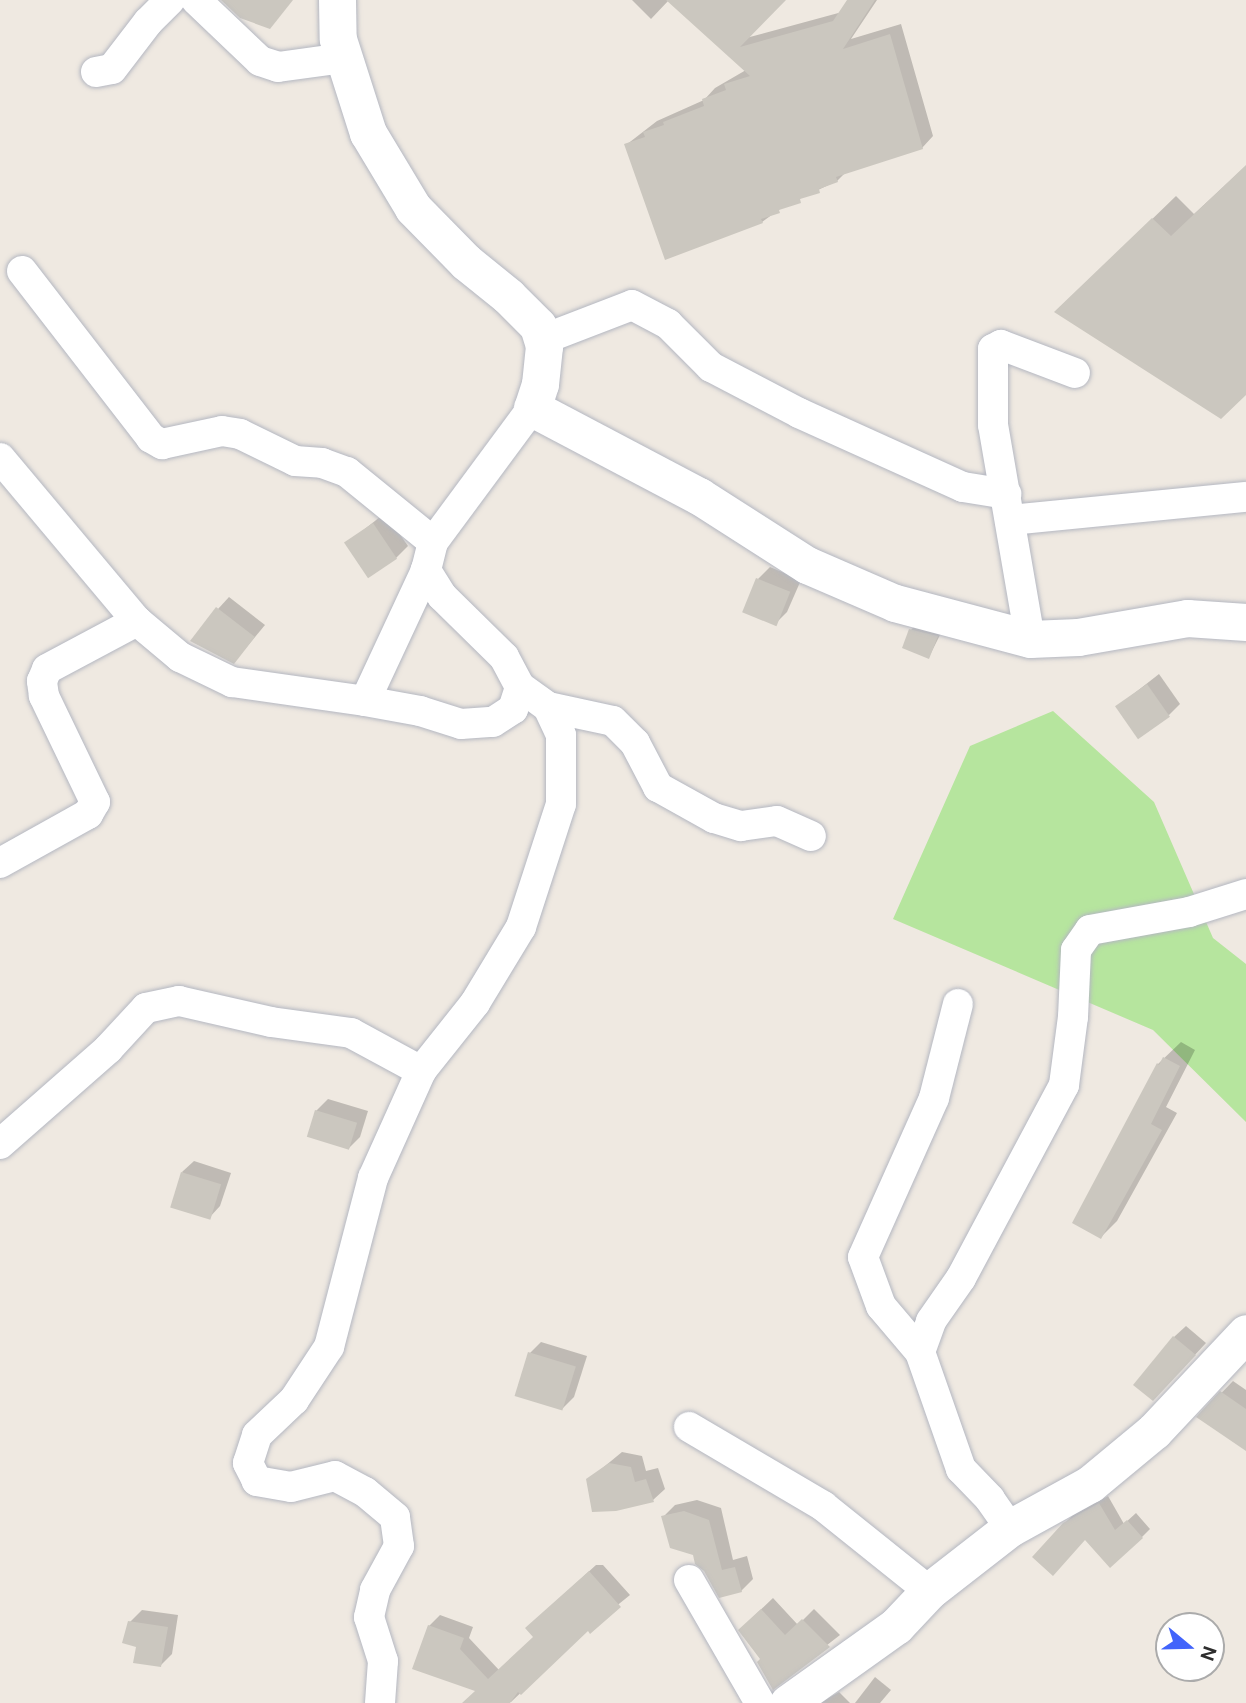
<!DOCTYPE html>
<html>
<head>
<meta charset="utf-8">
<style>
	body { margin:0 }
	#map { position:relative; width:1246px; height:1703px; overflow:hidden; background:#efe9e1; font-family:"DM Sans",sans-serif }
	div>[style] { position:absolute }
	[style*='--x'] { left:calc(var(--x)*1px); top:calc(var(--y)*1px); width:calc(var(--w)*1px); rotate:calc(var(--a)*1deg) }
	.green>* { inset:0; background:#b6e59e }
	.shadow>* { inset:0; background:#0003 }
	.building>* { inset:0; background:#cbc7bf; transform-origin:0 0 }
	.roads { filter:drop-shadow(0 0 2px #b4b7c1) drop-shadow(0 0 2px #b4b7c1) }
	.minor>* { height:30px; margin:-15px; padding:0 15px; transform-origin:15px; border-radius:15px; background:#fff }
	.tertiary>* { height:37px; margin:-18.5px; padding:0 18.5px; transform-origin:18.5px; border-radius:18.5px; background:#fff }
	span { translate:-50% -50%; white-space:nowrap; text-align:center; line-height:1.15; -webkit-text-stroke:7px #fff; paint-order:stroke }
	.north { position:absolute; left:1155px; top:1612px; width:70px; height:70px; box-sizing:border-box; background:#fff; border:2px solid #ababab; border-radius:50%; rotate:109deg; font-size:19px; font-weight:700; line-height:28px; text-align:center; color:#2e2e2e }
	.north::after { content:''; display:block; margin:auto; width:24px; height:32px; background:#4264fb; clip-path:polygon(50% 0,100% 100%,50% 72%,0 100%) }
</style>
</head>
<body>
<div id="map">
	<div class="green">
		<i style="clip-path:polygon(1053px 711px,1154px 802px,1213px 938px,1246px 964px,1246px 1122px,1153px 1030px,893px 919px,970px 746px)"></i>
	</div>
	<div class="shadow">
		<i style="clip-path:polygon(632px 0,784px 0,746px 38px,842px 12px,850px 0,877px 0,851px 39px,901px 24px,933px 136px,922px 148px,846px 172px,837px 181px,784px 206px,762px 222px,626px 145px,657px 121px,704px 100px,715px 88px,746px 70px,669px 0,651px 19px)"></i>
		<i style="clip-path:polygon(1246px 166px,1246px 393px,1079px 290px,1176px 196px,1194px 214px)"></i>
		<i style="clip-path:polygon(385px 513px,408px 546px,396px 558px,347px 543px)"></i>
		<i style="clip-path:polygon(770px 567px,801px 580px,787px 612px,775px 624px,758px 579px)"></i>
		<i style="clip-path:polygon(229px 597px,265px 625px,234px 662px,218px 609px)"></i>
		<i style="clip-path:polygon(916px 624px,942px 631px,929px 657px,911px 630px)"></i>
		<i style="clip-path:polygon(1159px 674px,1180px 704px,1169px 715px,1118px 706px)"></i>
		<i style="clip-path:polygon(1181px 1042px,1195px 1050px,1166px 1107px,1177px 1113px,1117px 1221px,1101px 1237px,1158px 1064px)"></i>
		<i style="clip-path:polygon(328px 1099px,368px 1111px,360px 1137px,349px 1148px,316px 1111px)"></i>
		<i style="clip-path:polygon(194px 1161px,231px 1173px,220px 1206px,209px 1218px,182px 1172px)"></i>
		<i style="clip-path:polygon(1186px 1326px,1206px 1343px,1165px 1387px,1174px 1337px)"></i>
		<i style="clip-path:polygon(541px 1342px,587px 1356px,574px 1397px,563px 1408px,530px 1353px)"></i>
		<i style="clip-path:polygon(1233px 1381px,1246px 1390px,1246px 1448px,1199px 1416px)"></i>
		<i style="clip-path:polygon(622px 1452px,642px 1456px,646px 1471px,658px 1468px,665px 1489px,653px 1500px,588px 1480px)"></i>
		<i style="clip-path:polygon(1108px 1496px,1124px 1524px,1136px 1513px,1150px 1529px,1142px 1537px,1085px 1538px,1064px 1524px,1073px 1515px)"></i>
		<i style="clip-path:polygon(697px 1500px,721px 1508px,733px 1560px,747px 1556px,753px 1579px,741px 1591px,695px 1553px,663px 1517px,675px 1505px)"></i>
		<i style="clip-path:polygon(596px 1565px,603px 1565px,630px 1595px,588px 1629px,511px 1702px,485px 1703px,429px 1626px,440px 1615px,473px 1627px,469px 1638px,499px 1670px,535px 1637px,538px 1618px)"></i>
		<i style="clip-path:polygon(773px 1598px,798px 1625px,814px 1609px,840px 1635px,773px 1687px,752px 1618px)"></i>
		<i style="clip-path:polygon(142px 1610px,178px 1615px,172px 1654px,160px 1666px,138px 1646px,130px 1622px)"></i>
		<i style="clip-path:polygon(875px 1677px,891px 1690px,880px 1703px,855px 1703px)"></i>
		<i style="clip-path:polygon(839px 1692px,850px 1703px,820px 1703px)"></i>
	</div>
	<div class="building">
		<i style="clip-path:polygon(221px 0,293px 0,270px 29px,240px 18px)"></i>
		<i style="clip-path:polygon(666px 0,786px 0,740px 47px,833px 21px,847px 0,875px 0,843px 49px,890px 34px,923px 149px,836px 177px,838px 182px,819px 189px,820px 193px,800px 199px,801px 203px,779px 210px,780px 213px,761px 219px,763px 223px,665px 260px,624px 144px,645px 137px,643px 132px,664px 125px,663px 122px,704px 106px,702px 99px,726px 90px,724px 84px,750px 76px)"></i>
		<i style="clip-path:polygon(1246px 165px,1246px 395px,1221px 419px,1054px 312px,1152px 218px,1171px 236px)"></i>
		<i style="left:373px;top:523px;width:43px;height:35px;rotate:56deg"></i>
		<i style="left:756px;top:578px;width:37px;height:37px;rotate:22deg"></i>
		<i style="clip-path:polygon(216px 607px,255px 637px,234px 664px,190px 641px)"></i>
		<i style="clip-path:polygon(909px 629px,938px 636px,929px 659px,902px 648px)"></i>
		<i style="left:1147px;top:684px;width:40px;height:39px;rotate:55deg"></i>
		<i style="clip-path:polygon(1163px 1057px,1180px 1066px,1151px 1124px,1162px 1130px,1101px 1239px,1072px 1223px,1157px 1063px,1159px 1065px)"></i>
		<i style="left:315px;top:1110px;width:44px;height:28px;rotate:17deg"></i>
		<i style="left:181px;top:1172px;width:42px;height:37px;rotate:17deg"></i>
		<i style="clip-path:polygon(1173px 1336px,1196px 1355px,1153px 1401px,1133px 1385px)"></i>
		<i style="left:528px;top:1352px;width:50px;height:46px;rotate:17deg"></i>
		<i style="clip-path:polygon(1220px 1391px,1246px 1409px,1246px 1451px,1196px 1417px)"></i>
		<i style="clip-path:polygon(609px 1463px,631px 1467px,635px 1482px,646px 1479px,654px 1502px,616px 1511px,592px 1512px,586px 1479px)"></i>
		<i style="clip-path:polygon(1099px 1503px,1115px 1530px,1127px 1520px,1143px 1538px,1110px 1568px,1085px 1540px,1053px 1576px,1032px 1557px,1063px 1523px)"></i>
		<i style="clip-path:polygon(684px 1511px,709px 1520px,722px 1570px,735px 1567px,742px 1592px,719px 1598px,704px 1571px,695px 1564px,693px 1555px,670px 1548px,661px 1516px)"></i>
		<i style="clip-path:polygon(589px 1571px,621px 1607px,590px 1634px,588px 1631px,521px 1695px,518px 1692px,510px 1703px,462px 1703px,475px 1691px,412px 1669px,428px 1625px,464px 1638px,460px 1649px,488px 1679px,533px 1637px,525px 1628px)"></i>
		<i style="clip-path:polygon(761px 1609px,785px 1635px,802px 1619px,830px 1647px,773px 1690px,757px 1662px,760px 1659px,738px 1630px)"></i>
		<i style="clip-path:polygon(128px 1621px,168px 1627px,161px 1667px,133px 1663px,136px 1647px,122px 1643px)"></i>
	</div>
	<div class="roads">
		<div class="minor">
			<i style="--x:196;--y:0;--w:88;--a:43.6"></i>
			<i style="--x:260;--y:61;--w:19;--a:18"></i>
			<i style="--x:278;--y:67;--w:67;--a:-7.8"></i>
			<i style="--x:96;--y:72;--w:16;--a:-11"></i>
			<i style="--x:112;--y:69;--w:59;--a:-52.5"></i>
			<i style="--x:148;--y:22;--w:31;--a:-45"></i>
			<i style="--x:22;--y:271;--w:211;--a:52.3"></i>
			<i style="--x:151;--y:438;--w:13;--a:29"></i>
			<i style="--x:162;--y:444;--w:61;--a:-12.2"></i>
			<i style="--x:222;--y:431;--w:18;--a:9"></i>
			<i style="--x:240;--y:434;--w:61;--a:26.1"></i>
			<i style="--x:295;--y:461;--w:27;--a:4"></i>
			<i style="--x:322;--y:463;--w:27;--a:20"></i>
			<i style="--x:347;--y:472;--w:111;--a:39.1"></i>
			<i style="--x:544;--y:339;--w:94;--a:-21.1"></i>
			<i style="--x:632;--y:305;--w:41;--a:27.8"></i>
			<i style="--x:668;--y:324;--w:61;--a:45"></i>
			<i style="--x:711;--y:367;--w:99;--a:27.6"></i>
			<i style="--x:799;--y:413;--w:180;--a:24.3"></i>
			<i style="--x:963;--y:487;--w:44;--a:9.2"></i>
			<i style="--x:0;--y:458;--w:213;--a:50"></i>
			<i style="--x:137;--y:621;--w:56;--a:39.9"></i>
			<i style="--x:180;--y:657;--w:58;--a:25.7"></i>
			<i style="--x:232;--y:682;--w:134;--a:8.1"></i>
			<i style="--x:365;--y:701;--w:56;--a:10.3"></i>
			<i style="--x:420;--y:711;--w:43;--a:17.6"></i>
			<i style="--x:461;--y:724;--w:32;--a:-4"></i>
			<i style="--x:493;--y:722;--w:24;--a:-33"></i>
			<i style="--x:513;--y:709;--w:23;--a:-72"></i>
			<i style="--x:520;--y:687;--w:34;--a:-118"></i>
			<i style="--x:504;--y:657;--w:87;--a:-135.5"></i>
			<i style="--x:442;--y:596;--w:31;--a:-122"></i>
			<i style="--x:1010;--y:520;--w:237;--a:-5.6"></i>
			<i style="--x:1030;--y:639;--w:217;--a:-99.8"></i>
			<i style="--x:993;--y:425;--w:76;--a:-90"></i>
			<i style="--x:993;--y:349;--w:9;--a:-27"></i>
			<i style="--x:1001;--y:345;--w:79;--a:20.7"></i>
			<i style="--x:365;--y:701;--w:145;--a:-65"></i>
			<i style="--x:426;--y:570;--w:29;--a:-76"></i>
			<i style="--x:433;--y:542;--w:167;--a:-53.5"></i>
			<i style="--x:548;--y:707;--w:66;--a:12.2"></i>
			<i style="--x:613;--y:721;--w:31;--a:45"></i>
			<i style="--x:635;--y:743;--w:50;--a:62.4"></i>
			<i style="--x:658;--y:787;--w:64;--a:29"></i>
			<i style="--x:714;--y:818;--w:28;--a:17"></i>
			<i style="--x:741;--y:826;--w:36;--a:-8"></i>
			<i style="--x:777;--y:821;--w:37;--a:24"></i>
			<i style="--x:0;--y:863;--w:101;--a:-29.1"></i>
			<i style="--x:88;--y:814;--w:14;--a:-60"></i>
			<i style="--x:95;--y:802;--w:118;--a:-115.7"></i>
			<i style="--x:44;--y:696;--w:15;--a:-98"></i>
			<i style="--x:42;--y:681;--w:13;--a:-67"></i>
			<i style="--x:47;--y:669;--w:102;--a:-28.1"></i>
			<i style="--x:0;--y:1144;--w:144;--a:-41.3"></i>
			<i style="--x:108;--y:1049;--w:56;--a:-47.2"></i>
			<i style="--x:146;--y:1008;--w:34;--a:-12"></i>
			<i style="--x:179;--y:1001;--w:94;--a:12.9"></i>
			<i style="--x:271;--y:1022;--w:81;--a:7.8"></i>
			<i style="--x:351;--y:1033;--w:80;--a:28.5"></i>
			<i style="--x:920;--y:1352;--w:60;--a:-130.3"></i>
			<i style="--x:881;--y:1306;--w:52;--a:-110.2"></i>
			<i style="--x:863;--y:1257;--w:174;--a:-65.9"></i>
			<i style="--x:934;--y:1098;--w:97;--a:-75.7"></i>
			<i style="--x:689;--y:1427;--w:156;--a:30.5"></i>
			<i style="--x:823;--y:1506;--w:136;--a:38.7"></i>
			<i style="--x:1010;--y:1528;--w:35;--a:-125"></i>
			<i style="--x:990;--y:1499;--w:42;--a:-134"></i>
			<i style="--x:961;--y:1469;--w:124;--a:-109.3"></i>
			<i style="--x:920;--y:1352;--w:33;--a:-70"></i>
			<i style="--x:931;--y:1321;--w:52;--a:-55.1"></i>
			<i style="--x:961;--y:1278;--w:219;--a:-61.9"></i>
			<i style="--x:1064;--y:1085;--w:69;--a:-82.5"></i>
			<i style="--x:1073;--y:1017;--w:67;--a:-87.4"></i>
			<i style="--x:1076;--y:950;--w:24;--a:-55"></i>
			<i style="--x:1090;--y:930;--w:101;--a:-10.3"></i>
			<i style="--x:1189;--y:912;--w:60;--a:-17.5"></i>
			<i style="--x:689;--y:1580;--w:142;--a:60"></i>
			<i style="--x:380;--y:1703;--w:42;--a:-85.9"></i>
			<i style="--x:383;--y:1661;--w:46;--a:-107.7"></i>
			<i style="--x:369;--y:1617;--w:28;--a:-77"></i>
			<i style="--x:375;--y:1590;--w:50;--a:-61.4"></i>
			<i style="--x:399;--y:1546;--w:29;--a:-98"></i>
			<i style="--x:395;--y:1517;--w:39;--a:-140"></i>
			<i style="--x:365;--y:1492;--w:34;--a:-152"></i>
			<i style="--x:335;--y:1476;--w:45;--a:166"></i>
			<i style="--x:291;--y:1487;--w:35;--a:-170"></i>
			<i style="--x:257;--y:1481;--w:20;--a:-117"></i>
			<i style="--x:248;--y:1463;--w:29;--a:-72"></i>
			<i style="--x:257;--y:1435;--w:51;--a:-43.4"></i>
			<i style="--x:294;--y:1400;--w:64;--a:-56.6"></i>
			<i style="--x:329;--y:1347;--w:175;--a:-75.4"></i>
			<i style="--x:373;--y:1178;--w:117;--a:-65.8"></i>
			<i style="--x:421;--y:1071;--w:87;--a:-51.5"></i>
			<i style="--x:475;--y:1003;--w:89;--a:-58.8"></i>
			<i style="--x:521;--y:927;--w:129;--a:-72"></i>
			<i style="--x:561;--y:804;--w:69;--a:-90"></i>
			<i style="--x:561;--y:735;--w:31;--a:-115"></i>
			<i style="--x:548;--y:707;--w:34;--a:-144"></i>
		</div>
		<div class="tertiary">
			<i style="--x:337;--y:0;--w:39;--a:89"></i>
			<i style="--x:338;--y:39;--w:99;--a:72.3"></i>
			<i style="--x:368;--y:133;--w:87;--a:59"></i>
			<i style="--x:413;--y:208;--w:76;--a:45.5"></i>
			<i style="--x:466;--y:262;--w:54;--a:39"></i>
			<i style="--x:508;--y:296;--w:42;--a:45"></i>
			<i style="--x:538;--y:326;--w:21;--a:73"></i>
			<i style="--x:544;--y:346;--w:38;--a:96"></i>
			<i style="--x:540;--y:384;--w:25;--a:108"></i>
			<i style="--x:532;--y:408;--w:189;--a:27.8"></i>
			<i style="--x:699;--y:496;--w:128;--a:32.6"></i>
			<i style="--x:807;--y:565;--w:96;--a:23.4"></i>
			<i style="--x:895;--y:603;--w:140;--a:14.9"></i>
			<i style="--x:1030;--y:639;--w:48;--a:-2.4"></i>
			<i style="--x:1078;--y:637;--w:111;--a:-9.9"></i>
			<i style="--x:1187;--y:618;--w:59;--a:3.9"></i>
			<i style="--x:788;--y:1703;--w:133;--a:-35.5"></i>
			<i style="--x:896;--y:1626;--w:48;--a:-46.7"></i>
			<i style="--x:929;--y:1591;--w:103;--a:-37.9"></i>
			<i style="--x:1010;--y:1528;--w:91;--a:-28.8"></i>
			<i style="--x:1090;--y:1484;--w:83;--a:-39.6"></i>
			<i style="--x:1154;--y:1431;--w:134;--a:-46.8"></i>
		</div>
	</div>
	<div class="north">N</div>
</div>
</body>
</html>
